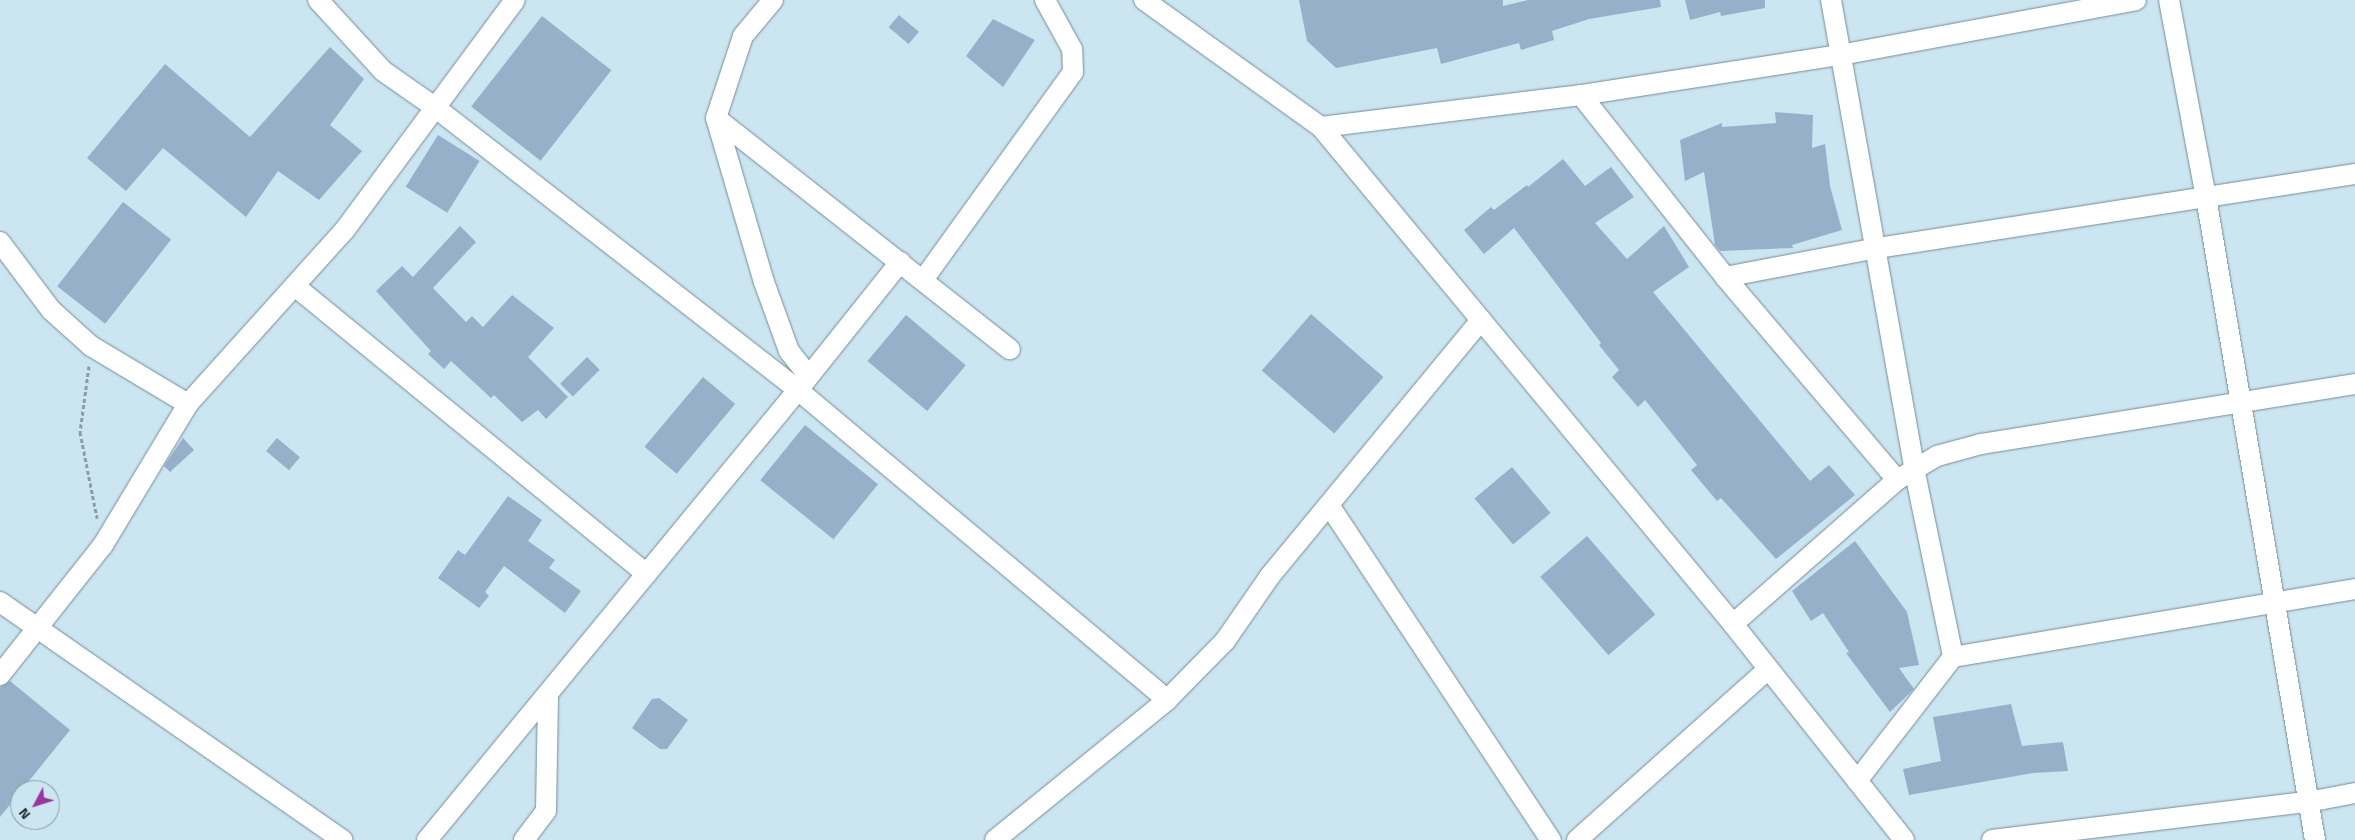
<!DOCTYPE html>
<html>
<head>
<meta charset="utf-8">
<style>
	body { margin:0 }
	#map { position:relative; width:2355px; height:840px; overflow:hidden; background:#cbe5f1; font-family:"Titillium Web",sans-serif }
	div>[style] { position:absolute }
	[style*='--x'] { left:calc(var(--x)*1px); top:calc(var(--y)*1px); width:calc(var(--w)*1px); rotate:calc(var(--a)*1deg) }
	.building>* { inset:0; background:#97b0ca; transform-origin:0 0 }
	.path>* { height:3px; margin-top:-1.5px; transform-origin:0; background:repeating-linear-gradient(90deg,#899da6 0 4px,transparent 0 6.5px) }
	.roads { filter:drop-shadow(0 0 1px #758c97) drop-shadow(0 0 1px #758c97) }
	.minor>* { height:20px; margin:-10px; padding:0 10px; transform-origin:10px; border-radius:10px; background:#fff }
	span { translate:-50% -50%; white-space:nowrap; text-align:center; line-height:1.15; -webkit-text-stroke:4px #cbe5f1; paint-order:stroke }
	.north { position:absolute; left:10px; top:780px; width:50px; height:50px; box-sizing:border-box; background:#cbe5f1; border:1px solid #889ca5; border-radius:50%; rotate:230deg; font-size:14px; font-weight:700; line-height:20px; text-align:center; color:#242e33 }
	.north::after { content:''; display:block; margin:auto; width:18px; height:22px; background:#9b369b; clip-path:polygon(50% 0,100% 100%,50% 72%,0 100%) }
</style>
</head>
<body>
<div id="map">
	<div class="building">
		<i style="clip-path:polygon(1299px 0,1503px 0,1503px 6px,1528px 0,1660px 0,1661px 7px,1589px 19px,1552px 31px,1554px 40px,1521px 50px,1519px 43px,1441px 64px,1437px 48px,1336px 68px,1307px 41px)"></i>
		<i style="clip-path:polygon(1685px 0,1765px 0,1765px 8px,1721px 16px,1720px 12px,1690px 20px)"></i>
		<i style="left:899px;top:15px;width:26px;height:16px;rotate:40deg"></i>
		<i style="left:542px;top:16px;width:88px;height:115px;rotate:38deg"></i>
		<i style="clip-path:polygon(993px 19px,1035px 40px,1003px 87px,966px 56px)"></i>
		<i style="clip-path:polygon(330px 47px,364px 79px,330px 125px,362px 151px,319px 200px,278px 171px,246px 217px,163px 148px,126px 191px,87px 158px,165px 64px,250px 137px)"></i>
		<i style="clip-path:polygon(1775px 112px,1813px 115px,1812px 148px,1825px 144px,1830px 186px,1842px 230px,1792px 245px,1793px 248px,1720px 251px,1715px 245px,1704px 172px,1685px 181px,1680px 140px,1722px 123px,1722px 127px,1776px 123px)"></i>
		<i style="left:438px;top:135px;width:49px;height:61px;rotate:32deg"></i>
		<i style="clip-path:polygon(1563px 159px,1585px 186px,1611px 167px,1634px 197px,1595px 223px,1627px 259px,1664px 226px,1689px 267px,1653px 292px,1810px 481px,1829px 465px,1855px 495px,1776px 559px,1721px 498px,1717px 501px,1691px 470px,1697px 465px,1645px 400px,1638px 407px,1612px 377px,1619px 370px,1599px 345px,1601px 343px,1514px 228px,1484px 254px,1464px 230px,1491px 207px,1494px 210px,1527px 185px,1528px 187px)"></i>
		<i style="left:123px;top:202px;width:61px;height:107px;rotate:38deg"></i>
		<i style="clip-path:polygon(460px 226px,476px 242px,433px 288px,466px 322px,472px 316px,483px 327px,512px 295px,554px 328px,528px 357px,568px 397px,546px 419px,538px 410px,522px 422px,494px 395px,491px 398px,451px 361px,444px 369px,428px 354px,431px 351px,376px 291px,402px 266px,413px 277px)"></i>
		<i style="left:1311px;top:314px;width:96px;height:75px;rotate:41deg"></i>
		<i style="left:906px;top:315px;width:78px;height:60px;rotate:40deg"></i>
		<i style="left:587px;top:357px;width:18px;height:38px;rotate:45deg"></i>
		<i style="left:703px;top:377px;width:42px;height:91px;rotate:40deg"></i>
		<i style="left:805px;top:425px;width:94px;height:71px;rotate:39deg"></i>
		<i style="clip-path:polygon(183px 438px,194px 450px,170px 472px,164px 466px)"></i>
		<i style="left:277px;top:438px;width:30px;height:17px;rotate:40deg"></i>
		<i style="left:1512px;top:467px;width:60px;height:49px;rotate:50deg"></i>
		<i style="clip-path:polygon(508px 496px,542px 520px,528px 541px,555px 560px,549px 568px,581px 591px,565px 613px,504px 566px,485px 592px,489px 596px,479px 608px,438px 578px,458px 550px,465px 555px)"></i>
		<i style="left:1587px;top:536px;width:104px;height:62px;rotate:49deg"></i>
		<i style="clip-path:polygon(1855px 541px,1907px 612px,1919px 665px,1899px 668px,1914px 689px,1890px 712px,1846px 653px,1849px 652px,1823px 613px,1811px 621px,1792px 591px)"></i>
		<i style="clip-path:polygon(10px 681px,70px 730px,0 817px,0 687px)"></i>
		<i style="clip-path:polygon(659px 698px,688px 720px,667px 749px,660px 749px,632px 728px,652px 699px)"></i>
		<i style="clip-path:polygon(2011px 704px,2022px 746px,2063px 742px,2068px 771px,2033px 773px,1909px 795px,1903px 769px,1941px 761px,1933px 717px)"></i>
	</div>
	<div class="path">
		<i style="--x:89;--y:366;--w:67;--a:97.8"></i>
		<i style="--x:80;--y:432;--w:88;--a:78.8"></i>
	</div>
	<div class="roads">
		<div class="minor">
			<i style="--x:318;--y:0;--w:96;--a:47.5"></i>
			<i style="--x:383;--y:71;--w:65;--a:34.9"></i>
			<i style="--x:436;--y:108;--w:459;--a:37.9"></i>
			<i style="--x:798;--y:390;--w:482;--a:40"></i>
			<i style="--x:773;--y:0;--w:47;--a:129.8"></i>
			<i style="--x:743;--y:36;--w:86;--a:108.2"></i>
			<i style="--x:716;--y:118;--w:171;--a:73.7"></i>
			<i style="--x:764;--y:282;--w:73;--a:70.1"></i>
			<i style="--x:789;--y:351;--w:31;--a:52"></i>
			<i style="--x:1144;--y:0;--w:218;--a:35.7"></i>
			<i style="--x:1321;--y:127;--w:646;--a:50.34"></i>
			<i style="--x:1733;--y:624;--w:275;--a:51.6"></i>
			<i style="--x:1831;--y:0;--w:475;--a:79.9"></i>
			<i style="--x:1914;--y:468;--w:193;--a:78.3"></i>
			<i style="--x:2169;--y:0;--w:200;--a:79.4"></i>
			<i style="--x:2206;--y:197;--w:652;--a:80.38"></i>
			<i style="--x:1581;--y:95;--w:232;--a:51.6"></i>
			<i style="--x:1725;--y:277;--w:266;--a:49.7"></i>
			<i style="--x:716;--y:118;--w:374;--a:38.2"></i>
			<i style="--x:1321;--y:127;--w:262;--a:-7"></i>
			<i style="--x:1581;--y:95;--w:262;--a:-8.8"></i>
			<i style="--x:1840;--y:55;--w:301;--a:-10.5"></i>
			<i style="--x:0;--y:242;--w:85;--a:53.1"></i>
			<i style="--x:51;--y:310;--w:54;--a:42"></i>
			<i style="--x:91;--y:346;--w:113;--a:30.9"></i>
			<i style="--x:1725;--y:277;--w:155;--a:-10.8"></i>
			<i style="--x:1877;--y:248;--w:484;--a:-8.8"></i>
			<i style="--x:923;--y:280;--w:256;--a:-54.2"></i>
			<i style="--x:1073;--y:72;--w:23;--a:-92"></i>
			<i style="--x:1072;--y:49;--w:56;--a:-118.9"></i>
			<i style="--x:296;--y:287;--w:453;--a:39.3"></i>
			<i style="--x:1329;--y:505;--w:402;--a:56.5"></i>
			<i style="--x:0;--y:602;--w:417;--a:34.8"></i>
			<i style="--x:1733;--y:624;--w:218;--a:-41.3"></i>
			<i style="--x:1897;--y:480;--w:47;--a:-31"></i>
			<i style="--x:1937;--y:456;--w:46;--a:-15.3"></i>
			<i style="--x:1981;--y:444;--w:379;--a:-9.1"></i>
			<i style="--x:0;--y:675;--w:166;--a:-51.6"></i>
			<i style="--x:103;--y:545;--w:165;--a:-58.9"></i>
			<i style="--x:188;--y:404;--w:233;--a:-48"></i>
			<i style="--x:344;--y:231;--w:287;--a:-53.5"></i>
			<i style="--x:1857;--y:781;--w:157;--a:-52.3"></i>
			<i style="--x:1953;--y:657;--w:408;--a:-9.6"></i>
			<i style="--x:427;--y:840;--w:583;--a:-50.5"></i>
			<i style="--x:798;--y:390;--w:164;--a:-51.4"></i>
			<i style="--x:524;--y:840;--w:36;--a:-53"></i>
			<i style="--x:546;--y:811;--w:117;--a:-89"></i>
			<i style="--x:995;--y:840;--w:222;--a:-39.1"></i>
			<i style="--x:1167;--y:700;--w:83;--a:-45.5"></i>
			<i style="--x:1225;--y:641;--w:79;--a:-55.3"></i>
			<i style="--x:1270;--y:576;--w:332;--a:-50.5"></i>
			<i style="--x:1577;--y:840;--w:256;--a:-41.8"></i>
			<i style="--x:1992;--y:840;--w:318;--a:-6.9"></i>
			<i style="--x:2308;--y:802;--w:48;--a:-10.8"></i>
		</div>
	</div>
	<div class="north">N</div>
</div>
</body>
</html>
